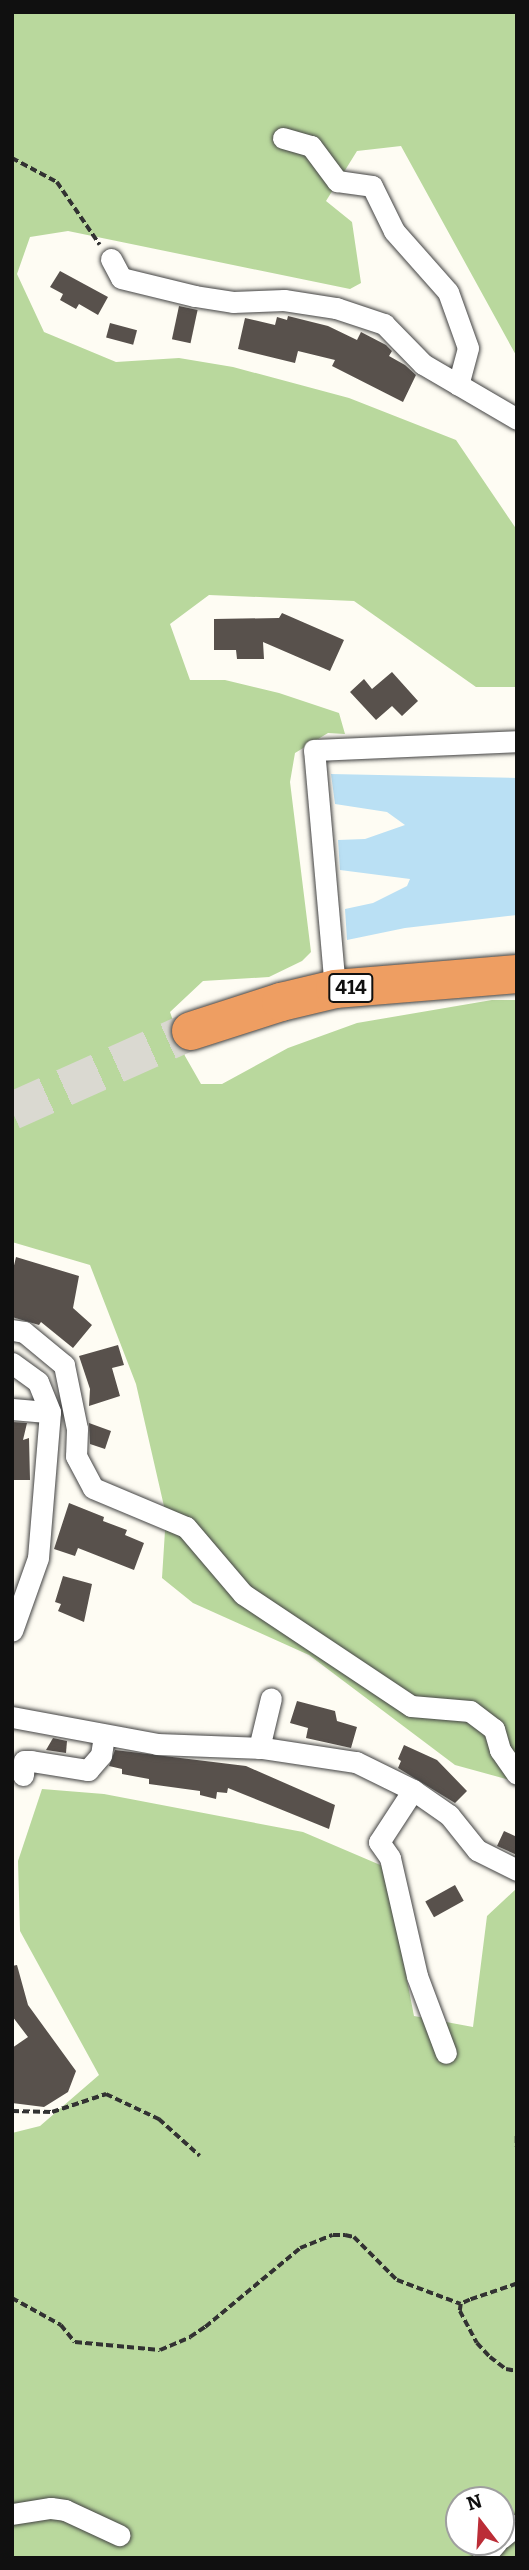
<!DOCTYPE html>
<html>
<head>
<meta charset="utf-8">
<style>
	body { margin:0 }
	#map { position:relative; width:529px; height:2570px; overflow:hidden; background:#fefcf3; font-family:Bitter,serif }
	div>[style] { position:absolute }
	[style*='--x'] { left:calc(var(--x)*1px); top:calc(var(--y)*1px); width:calc(var(--w)*1px); rotate:calc(var(--a)*1deg) }
	.forest>* { inset:0; background:#b9d89d }
	.water>* { inset:0; background:#bae0f4 }
	.building>* { inset:0; background:#58514c; transform-origin:0 0 }
	.highway-tunnel>* { height:38px; margin-top:-19px; transform-origin:0; background:repeating-linear-gradient(90deg,#dad9d1 0 38px,transparent 0 57px) }
	.path>* { height:3.5px; margin-top:-1.75px; transform-origin:0; background:repeating-linear-gradient(90deg,#323232 0 7px,transparent 0 10.5px) }
	.roads { filter:drop-shadow(0 0 2px #434343) drop-shadow(0 0 2px #434343) }
	.street>* { height:21px; margin:-10.5px; padding:0 10.5px; transform-origin:10.5px; border-radius:10.5px; background:#fff }
	.highway>* { height:38px; margin:-19px; padding:0 19px; transform-origin:19px; border-radius:19px; background:#ee9e62 }
	span { translate:-50% -50%; white-space:nowrap; text-align:center; line-height:1.15; -webkit-text-stroke:7px #fff; paint-order:stroke }
	.shield-label span { padding:2px 5px; background:#fff; border:2px solid; border-radius:5px; -webkit-text-stroke-width:0 }
	.shield-label { font-size:19px; color:#101010; font-weight:700 }
	.frame { position:absolute; inset:0; border:14px solid #101010; pointer-events:none }
	.north { position:absolute; left:445px; top:2486px; width:70px; height:70px; box-sizing:border-box; background:#fff; border:2px solid #9f9f9f; border-radius:50%; rotate:343deg; font-size:19px; font-weight:700; line-height:28px; text-align:center; color:#101010 }
	.north::after { content:''; display:block; margin:auto; width:24px; height:32px; background:#bb2d37; clip-path:polygon(50% 0,100% 100%,50% 72%,0 100%) }
</style>
</head>
<body>
<div id="map">
	<div class="forest">
		<i style="clip-path:polygon(12px 12px,517px 12px,517px 357px,401px 146px,357px 151px,326px 201px,352px 222px,361px 283px,350px 289px,68px 231px,30px 237px,17px 274px,44px 332px,116px 362px,179px 358px,233px 367px,349px 398px,456px 440px,517px 530px,517px 687px,476px 687px,354px 601px,209px 595px,170px 624px,190px 680px,225px 680px,279px 693px,339px 713px,345px 734px,328px 733px,295px 753px,290px 782px,311px 952px,302px 961px,269px 977px,203px 981px,170px 1012px,185px 1056px,201px 1084px,222px 1084px,288px 1048px,357px 1023px,492px 1000px,517px 1000px,517px 1782px,455px 1765px,309px 1655px,193px 1603px,162px 1578px,166px 1515px,136px 1384px,90px 1265px,12px 1242px)"></i>
		<i style="clip-path:polygon(evenodd,42px 1789px,104px 1794px,303px 1832px,385px 1867px,414px 2016px,473px 2027px,487px 1916px,517px 1888px,517px 2558px,12px 2558px,12px 2133px,40px 2126px,99px 2075px,20px 1931px,18px 1861px,42px 1789px,459px 2500px,501px 2500px,501px 2542px,459px 2542px,459px 2500px)"></i>
	</div>
	<div class="water">
		<i style="clip-path:polygon(331px 774px,517px 778px,517px 915px,405px 928px,347px 940px,345px 909px,373px 903px,407px 886px,410px 879px,340px 870px,338px 840px,365px 839px,405px 825px,387px 812px,335px 804px)"></i>
	</div>
	<div class="building">
		<i style="clip-path:polygon(60px 271px,108px 297px,98px 315px,79px 304px,76px 309px,60px 300px,63px 294px,50px 287px)"></i>
		<i style="left:179px;top:306px;width:19px;height:34px;rotate:12deg"></i>
		<i style="clip-path:polygon(288px 316px,328px 326px,357px 340px,361px 332px,386px 345px,392px 351px,389px 356px,405px 365px,416px 375px,403px 402px,332px 366px,335px 360px,298px 351px,295px 363px,238px 349px,245px 318px,275px 325px,277px 317px,287px 320px)"></i>
		<i style="left:110px;top:323px;width:28px;height:15px;rotate:15deg"></i>
		<i style="clip-path:polygon(282px 613px,344px 640px,330px 671px,263px 642px,264px 659px,237px 659px,236px 650px,214px 650px,214px 619px,279px 618px)"></i>
		<i style="clip-path:polygon(392px 672px,418px 701px,402px 716px,392px 706px,376px 720px,350px 692px,364px 679px,372px 689px)"></i>
		<i style="clip-path:polygon(16px 1257px,79px 1276px,73px 1308px,92px 1325px,73px 1348px,41px 1322px,39px 1325px,12px 1317px,12px 1274px)"></i>
		<i style="clip-path:polygon(118px 1345px,124px 1365px,112px 1368px,120px 1396px,89px 1406px,90px 1389px,79px 1356px)"></i>
		<i style="clip-path:polygon(12px 1422px,27px 1423px,23px 1440px,29px 1438px,30px 1480px,12px 1480px)"></i>
		<i style="clip-path:polygon(89px 1423px,111px 1431px,105px 1449px,90px 1444px)"></i>
		<i style="clip-path:polygon(69px 1503px,104px 1517px,103px 1521px,127px 1530px,125px 1535px,144px 1543px,134px 1570px,78px 1548px,75px 1556px,54px 1549px)"></i>
		<i style="clip-path:polygon(63px 1576px,92px 1584px,84px 1622px,58px 1611px,61px 1604px,55px 1602px)"></i>
		<i style="clip-path:polygon(297px 1701px,335px 1711px,337px 1721px,357px 1727px,351px 1748px,306px 1738px,308px 1728px,290px 1723px)"></i>
		<i style="clip-path:polygon(53px 1738px,67px 1741px,66px 1753px,46px 1750px)"></i>
		<i style="clip-path:polygon(404px 1745px,437px 1760px,467px 1791px,455px 1803px,398px 1768px,401px 1761px,398px 1759px)"></i>
		<i style="clip-path:polygon(115px 1750px,246px 1766px,335px 1805px,329px 1829px,228px 1788px,227px 1793px,217px 1792px,216px 1799px,200px 1795px,200px 1791px,149px 1784px,149px 1779px,122px 1774px,122px 1769px,109px 1766px)"></i>
		<i style="clip-path:polygon(504px 1831px,517px 1837px,517px 1855px,497px 1846px)"></i>
		<i style="left:455px;top:1885px;width:18px;height:34px;rotate:61deg"></i>
		<i style="clip-path:polygon(17px 1965px,28px 2005px,76px 2071px,68px 2092px,44px 2107px,12px 2103px,12px 2048px,28px 2037px,12px 2016px,12px 1966px)"></i>
	</div>
	<div class="highway-tunnel">
		<i style="--x:12;--y:1111;--w:196;--a:-24.1"></i>
	</div>
	<div class="path">
		<i style="--x:12;--y:158;--w:51;--a:28.1"></i>
		<i style="--x:57;--y:182;--w:76;--a:55.7"></i>
		<i style="--x:12;--y:2111;--w:40;--a:1.4"></i>
		<i style="--x:52;--y:2112;--w:57;--a:-18.4"></i>
		<i style="--x:106;--y:2094;--w:59;--a:25.3"></i>
		<i style="--x:159;--y:2119;--w:55;--a:42.1"></i>
		<i style="--x:517;--y:2136;--w:11;--a:90"></i>
		<i style="--x:517;--y:2284;--w:50;--a:161.2"></i>
		<i style="--x:470;--y:2300;--w:10;--a:156"></i>
		<i style="--x:461;--y:2304;--w:7;--a:98"></i>
		<i style="--x:460;--y:2311;--w:36;--a:62"></i>
		<i style="--x:477;--y:2343;--w:19;--a:47"></i>
		<i style="--x:490;--y:2357;--w:20;--a:37"></i>
		<i style="--x:506;--y:2369;--w:11;--a:10"></i>
		<i style="--x:12;--y:2298;--w:56;--a:28.9"></i>
		<i style="--x:61;--y:2325;--w:22;--a:51"></i>
		<i style="--x:75;--y:2342;--w:85;--a:5.4"></i>
		<i style="--x:160;--y:2350;--w:33;--a:-23"></i>
		<i style="--x:190;--y:2337;--w:18;--a:-34"></i>
		<i style="--x:205;--y:2327;--w:124;--a:-39.7"></i>
		<i style="--x:300;--y:2248;--w:35;--a:-22"></i>
		<i style="--x:333;--y:2235;--w:12;--a:0"></i>
		<i style="--x:345;--y:2235;--w:9;--a:13"></i>
		<i style="--x:354;--y:2237;--w:61;--a:45"></i>
		<i style="--x:397;--y:2280;--w:68;--a:20.6"></i>
	</div>
	<div class="roads">
		<div class="street">
			<i style="--x:283;--y:138;--w:29;--a:16"></i>
			<i style="--x:311;--y:146;--w:44;--a:53.4"></i>
			<i style="--x:337;--y:181;--w:35;--a:8"></i>
			<i style="--x:372;--y:186;--w:50;--a:63.9"></i>
			<i style="--x:394;--y:231;--w:81;--a:48.5"></i>
			<i style="--x:448;--y:292;--w:59;--a:70.3"></i>
			<i style="--x:468;--y:348;--w:38;--a:105"></i>
			<i style="--x:111;--y:259;--w:21;--a:62"></i>
			<i style="--x:121;--y:278;--w:76;--a:13.7"></i>
			<i style="--x:195;--y:296;--w:38;--a:9"></i>
			<i style="--x:233;--y:302;--w:51;--a:-2.2"></i>
			<i style="--x:284;--y:300;--w:53;--a:8.7"></i>
			<i style="--x:336;--y:308;--w:51;--a:18.4"></i>
			<i style="--x:384;--y:324;--w:56;--a:45.7"></i>
			<i style="--x:423;--y:364;--w:109;--a:30.3"></i>
			<i style="--x:335;--y:989;--w:240;--a:-95"></i>
			<i style="--x:314;--y:750;--w:203;--a:-2.5"></i>
			<i style="--x:12;--y:1330;--w:12;--a:9"></i>
			<i style="--x:24;--y:1332;--w:52;--a:39.5"></i>
			<i style="--x:64;--y:1365;--w:65;--a:78.5"></i>
			<i style="--x:77;--y:1429;--w:27;--a:92"></i>
			<i style="--x:76;--y:1456;--w:36;--a:62"></i>
			<i style="--x:93;--y:1488;--w:101;--a:22.8"></i>
			<i style="--x:186;--y:1527;--w:88;--a:49.6"></i>
			<i style="--x:243;--y:1594;--w:202;--a:33.7"></i>
			<i style="--x:411;--y:1706;--w:59;--a:4.8"></i>
			<i style="--x:470;--y:1711;--w:30;--a:37"></i>
			<i style="--x:494;--y:1729;--w:22;--a:74"></i>
			<i style="--x:500;--y:1750;--w:29;--a:55"></i>
			<i style="--x:12;--y:1363;--w:32;--a:36"></i>
			<i style="--x:38;--y:1382;--w:32;--a:68"></i>
			<i style="--x:50;--y:1412;--w:146;--a:94.7"></i>
			<i style="--x:38;--y:1558;--w:77;--a:109.6"></i>
			<i style="--x:12;--y:1409;--w:38;--a:5"></i>
			<i style="--x:12;--y:1717;--w:147;--a:10.5"></i>
			<i style="--x:157;--y:1744;--w:106;--a:2.2"></i>
			<i style="--x:263;--y:1748;--w:94;--a:8.6"></i>
			<i style="--x:356;--y:1762;--w:64;--a:26.2"></i>
			<i style="--x:413;--y:1790;--w:44;--a:34.8"></i>
			<i style="--x:449;--y:1815;--w:45;--a:51.3"></i>
			<i style="--x:477;--y:1850;--w:45;--a:26.6"></i>
			<i style="--x:259;--y:1748;--w:51;--a:-76.5"></i>
			<i style="--x:23;--y:1775;--w:14;--a:-86"></i>
			<i style="--x:24;--y:1761;--w:7;--a:0"></i>
			<i style="--x:31;--y:1761;--w:58;--a:9"></i>
			<i style="--x:88;--y:1770;--w:20;--a:-49"></i>
			<i style="--x:101;--y:1755;--w:20;--a:-81"></i>
			<i style="--x:413;--y:1790;--w:62;--a:123.2"></i>
			<i style="--x:379;--y:1842;--w:19;--a:55"></i>
			<i style="--x:390;--y:1858;--w:121;--a:77.1"></i>
			<i style="--x:417;--y:1976;--w:82;--a:69.4"></i>
			<i style="--x:12;--y:2514;--w:39;--a:-9"></i>
			<i style="--x:51;--y:2508;--w:14;--a:8"></i>
			<i style="--x:65;--y:2510;--w:60;--a:24.8"></i>
			<i style="--x:501;--y:2538;--w:21;--a:-39"></i>
			<i style="--x:483;--y:2558;--w:21;--a:-49"></i>
		</div>
		<div class="highway">
			<i style="--x:191;--y:1031;--w:95;--a:-17.9"></i>
			<i style="--x:281;--y:1002;--w:56;--a:-13.5"></i>
			<i style="--x:335;--y:989;--w:183;--a:-4.7"></i>
		</div>
	</div>
	<div class="shield-label">
		<span style="left:351px;top:988px">414</span>
	</div>
	<div class="frame"></div>
	<div class="north">N</div>
</div>
</body>
</html>
